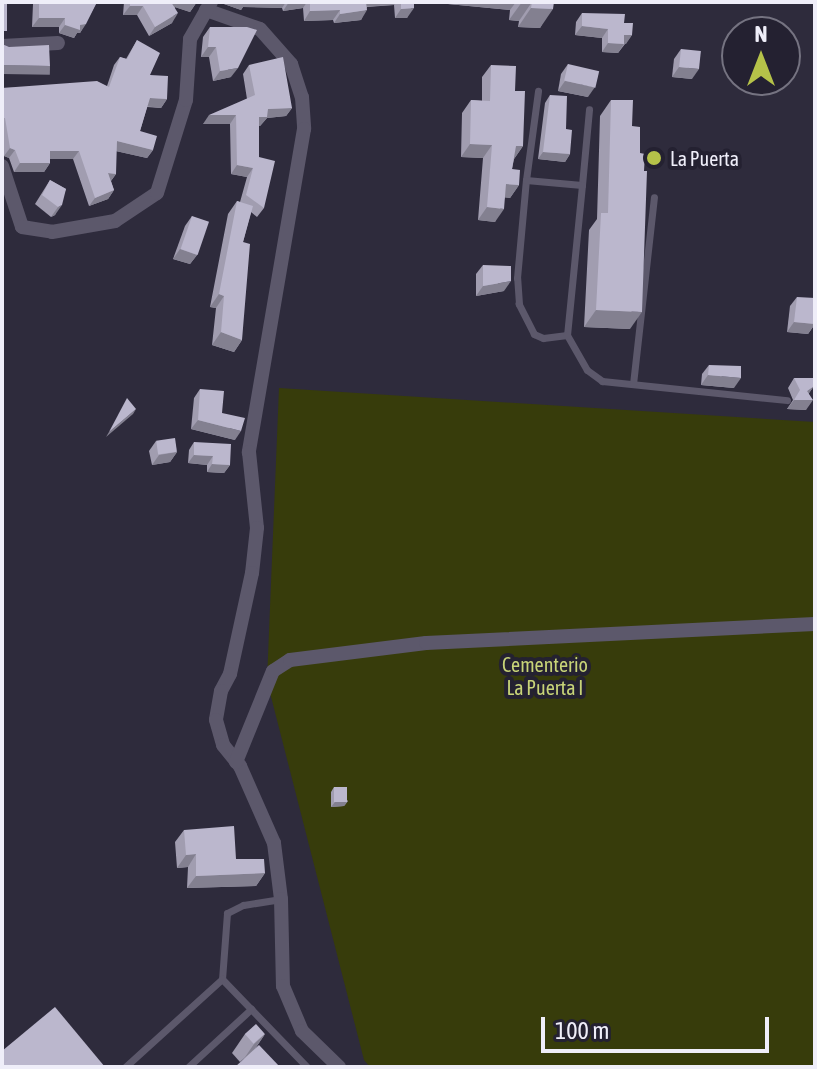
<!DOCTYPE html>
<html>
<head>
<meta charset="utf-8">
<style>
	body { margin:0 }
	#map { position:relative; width:817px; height:1069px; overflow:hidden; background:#2e2b3c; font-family:"Asap Condensed",sans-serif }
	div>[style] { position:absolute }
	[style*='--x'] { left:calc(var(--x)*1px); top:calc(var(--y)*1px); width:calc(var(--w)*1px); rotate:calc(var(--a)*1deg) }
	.green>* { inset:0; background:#373c0b }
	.service>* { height:7px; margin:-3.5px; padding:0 3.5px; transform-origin:3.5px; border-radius:3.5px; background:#5c586b }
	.minor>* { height:14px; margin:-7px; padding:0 7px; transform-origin:7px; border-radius:7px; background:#5c586b }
	.wall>* { inset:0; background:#a19db0 }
	.shaded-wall>* { inset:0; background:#838090; transform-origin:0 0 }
	.building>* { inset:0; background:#bbb7cd; transform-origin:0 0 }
	.dots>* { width:22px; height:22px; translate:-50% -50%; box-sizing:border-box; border:4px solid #242131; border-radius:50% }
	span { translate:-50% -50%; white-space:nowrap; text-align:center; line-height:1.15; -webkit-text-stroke:8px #242131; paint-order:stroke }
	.poi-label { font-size:20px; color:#efeef9 }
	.left { translate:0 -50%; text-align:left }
	.park-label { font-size:20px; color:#c8d478 }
	.frame { position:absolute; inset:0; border:4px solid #efeef9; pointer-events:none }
	.north { position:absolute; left:721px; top:16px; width:80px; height:80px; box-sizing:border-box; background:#242131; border:2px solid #757381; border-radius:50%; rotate:0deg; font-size:22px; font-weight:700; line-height:32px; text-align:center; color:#efeef9 }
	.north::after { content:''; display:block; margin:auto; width:28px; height:36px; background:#b5c249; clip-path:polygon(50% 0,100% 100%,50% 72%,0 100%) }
	.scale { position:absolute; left:541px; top:1017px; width:228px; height:36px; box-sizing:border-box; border:4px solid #efeef9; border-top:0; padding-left:10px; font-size:24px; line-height:28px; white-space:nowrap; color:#efeef9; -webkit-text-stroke:6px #242131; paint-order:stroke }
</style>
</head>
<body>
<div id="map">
	<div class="green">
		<i style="clip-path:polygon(279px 388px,815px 422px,815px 1067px,370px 1067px,364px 1060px,267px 681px)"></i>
	</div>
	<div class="service">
		<i style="--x:526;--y:180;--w:90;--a:-82.3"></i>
		<i style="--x:582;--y:185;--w:76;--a:-84.7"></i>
		<i style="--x:567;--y:335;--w:24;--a:173"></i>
		<i style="--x:543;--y:338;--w:10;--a:-156"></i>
		<i style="--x:534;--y:334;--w:34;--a:-117"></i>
		<i style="--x:519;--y:304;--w:26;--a:-94"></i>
		<i style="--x:517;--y:278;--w:98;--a:-84.8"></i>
		<i style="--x:526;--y:180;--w:56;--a:5.1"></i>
		<i style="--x:582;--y:185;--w:151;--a:95.7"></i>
		<i style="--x:567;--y:335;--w:40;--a:60.3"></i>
		<i style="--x:587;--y:370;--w:19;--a:36"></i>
		<i style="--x:602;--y:381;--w:186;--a:5.9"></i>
		<i style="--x:633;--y:384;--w:188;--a:-83.6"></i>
		<i style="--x:281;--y:899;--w:38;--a:171"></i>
		<i style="--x:243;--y:905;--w:18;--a:153"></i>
		<i style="--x:227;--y:913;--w:66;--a:94.3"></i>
		<i style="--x:222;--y:979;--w:122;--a:46"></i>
		<i style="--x:125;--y:1067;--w:131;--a:-42.2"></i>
		<i style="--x:188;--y:1067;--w:86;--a:-42.6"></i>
	</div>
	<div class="minor">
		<i style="--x:206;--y:10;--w:57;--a:19.4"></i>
		<i style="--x:260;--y:29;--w:47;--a:48.5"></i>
		<i style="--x:291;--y:64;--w:35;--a:72"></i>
		<i style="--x:302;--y:97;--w:32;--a:86"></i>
		<i style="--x:304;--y:129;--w:328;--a:99.7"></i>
		<i style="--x:249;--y:452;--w:76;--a:84"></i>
		<i style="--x:257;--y:528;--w:45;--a:96.3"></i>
		<i style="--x:252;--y:573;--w:103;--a:102.3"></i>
		<i style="--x:230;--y:674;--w:19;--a:118"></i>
		<i style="--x:221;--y:691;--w:29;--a:100"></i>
		<i style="--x:216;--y:720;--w:26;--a:74"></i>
		<i style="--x:223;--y:745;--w:27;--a:51"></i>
		<i style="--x:240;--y:766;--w:84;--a:66.2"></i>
		<i style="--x:274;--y:843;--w:56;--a:82.9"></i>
		<i style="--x:281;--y:899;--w:87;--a:88.7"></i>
		<i style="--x:283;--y:986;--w:49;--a:67.1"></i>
		<i style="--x:302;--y:1031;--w:52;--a:44.2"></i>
		<i style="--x:2;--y:46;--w:56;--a:-3.1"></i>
		<i style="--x:2;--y:166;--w:64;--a:71.8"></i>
		<i style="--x:22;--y:227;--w:30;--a:9"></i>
		<i style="--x:52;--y:232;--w:64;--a:-9.9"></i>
		<i style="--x:115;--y:221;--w:50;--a:-33.7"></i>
		<i style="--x:157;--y:193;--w:97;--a:-72.7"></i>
		<i style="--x:186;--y:100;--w:61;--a:-86.2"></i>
		<i style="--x:190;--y:39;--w:43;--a:-60.4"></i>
		<i style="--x:236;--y:762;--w:98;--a:-67.9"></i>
		<i style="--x:273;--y:671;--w:20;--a:-33"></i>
		<i style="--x:290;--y:660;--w:137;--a:-7.1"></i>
		<i style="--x:426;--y:643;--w:389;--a:-2.8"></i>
	</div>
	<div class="wall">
		<i style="clip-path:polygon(2px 2px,97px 2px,80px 33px,77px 33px,74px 38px,59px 33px,59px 27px,32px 27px,33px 4px)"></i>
		<i style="clip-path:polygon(124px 2px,197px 2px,190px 12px,175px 7px,172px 23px,149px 36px,137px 15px,123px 15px)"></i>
		<i style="clip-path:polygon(225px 2px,414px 2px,407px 18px,395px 18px,394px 5px,367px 7px,361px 20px,334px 23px,333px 20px,304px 21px,303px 8px,283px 11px,282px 8px,243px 7px,241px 10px,224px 4px)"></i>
		<i style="clip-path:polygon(448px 2px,554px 2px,540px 28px,518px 27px,519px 21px,509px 20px,510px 10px,448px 4px)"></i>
		<i style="clip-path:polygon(582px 13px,624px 23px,632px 35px,618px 53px,602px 52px,602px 38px,575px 35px,576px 22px)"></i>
		<i style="clip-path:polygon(210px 27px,231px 77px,213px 81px,209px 57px,201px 57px,203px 37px)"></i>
		<i style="clip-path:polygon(137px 40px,150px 75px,167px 99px,161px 108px,147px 107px,140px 131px,153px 150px,147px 158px,116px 151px,116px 174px,111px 181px,114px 190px,108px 199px,89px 206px,73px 159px,50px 159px,50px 163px,44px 172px,14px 172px,9px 158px,4px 156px,2px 145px,2px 88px,107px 86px,114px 65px,120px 57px,126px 59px)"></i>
		<i style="clip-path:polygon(681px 49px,692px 79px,672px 77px,674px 59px)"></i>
		<i style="clip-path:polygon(568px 64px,588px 97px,558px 91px,561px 74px)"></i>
		<i style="clip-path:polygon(249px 65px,292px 108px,286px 116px,267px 118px,260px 126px,259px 126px,259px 157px,264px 208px,257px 217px,251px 212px,243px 242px,242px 340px,234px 352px,212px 345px,216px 308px,210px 307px,228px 214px,237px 201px,240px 202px,247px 177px,231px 174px,230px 124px,203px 124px,247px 99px,243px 74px)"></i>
		<i style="clip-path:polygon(491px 65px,515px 91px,523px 146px,514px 159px,512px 169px,519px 185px,510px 198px,505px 197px,495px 222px,478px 220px,483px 158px,461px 157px,462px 113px,471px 100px,482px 101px,482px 77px)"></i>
		<i style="clip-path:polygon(550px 95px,566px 129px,570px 154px,565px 162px,538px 159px,545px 103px)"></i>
		<i style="clip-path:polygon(611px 100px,632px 126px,644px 171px,630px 329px,584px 327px,589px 230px,597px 219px,600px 116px)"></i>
		<i style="clip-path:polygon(50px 180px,66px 189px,55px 215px,51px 217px,35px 204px)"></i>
		<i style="clip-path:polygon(192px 216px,197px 255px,190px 264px,173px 259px,185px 226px)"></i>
		<i style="clip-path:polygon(483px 265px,504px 291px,476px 296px,476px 274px)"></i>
		<i style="clip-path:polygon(797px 297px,815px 324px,808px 334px,787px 332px,790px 306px)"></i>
		<i style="clip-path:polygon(709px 365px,734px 388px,701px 385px,702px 374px)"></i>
		<i style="clip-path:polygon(794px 378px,814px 386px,809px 393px,806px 410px,787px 409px,793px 400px,788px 388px)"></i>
		<i style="clip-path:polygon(200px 389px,222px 413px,235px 440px,191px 429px,194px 398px)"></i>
		<i style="clip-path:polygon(156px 441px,177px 452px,170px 462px,152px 465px,149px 451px)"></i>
		<i style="clip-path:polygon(194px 442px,230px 465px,224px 473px,207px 472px,207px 465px,188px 463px,189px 450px)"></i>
		<i style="clip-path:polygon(334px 787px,348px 801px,344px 806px,331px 807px,331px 792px)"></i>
		<i style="clip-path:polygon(184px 830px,236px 859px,265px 873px,256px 886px,187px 888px,188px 867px,177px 868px,175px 842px)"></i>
		<i style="clip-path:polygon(245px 1034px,265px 1034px,255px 1049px,240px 1062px,232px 1053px)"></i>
	</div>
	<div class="shaded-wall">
		<i style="clip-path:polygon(2px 2px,34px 2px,33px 4px)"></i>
		<i style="clip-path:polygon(159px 2px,194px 2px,196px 3px,190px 12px)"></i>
		<i style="clip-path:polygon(225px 2px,286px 2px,282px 8px,243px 7px,241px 10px,224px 4px)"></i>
		<i style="clip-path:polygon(289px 2px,307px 2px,303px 8px,283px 11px)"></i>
		<i style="clip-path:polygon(363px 2px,396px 2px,394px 5px,359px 7px)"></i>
		<i style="clip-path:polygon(449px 2px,516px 2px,510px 10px,448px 4px)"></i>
		<i style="clip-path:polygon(522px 2px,532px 2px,519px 21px,509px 20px)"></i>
		<i style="clip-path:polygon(130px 6px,143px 6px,137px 15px,123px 15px)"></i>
		<i style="clip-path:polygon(414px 8px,407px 18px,395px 18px,401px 9px)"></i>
		<i style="clip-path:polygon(531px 8px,553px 9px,540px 28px,518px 27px)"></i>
		<i style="clip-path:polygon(340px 10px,333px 20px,304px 21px,310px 11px)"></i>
		<i style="clip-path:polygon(367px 10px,361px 20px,334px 23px,340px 14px)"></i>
		<i style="clip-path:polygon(178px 13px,172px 23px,149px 36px,155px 27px)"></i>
		<i style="clip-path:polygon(39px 18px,65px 18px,59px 27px,32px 27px)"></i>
		<i style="clip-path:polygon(86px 24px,80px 33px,77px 33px,74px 38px,59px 33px,65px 25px)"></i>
		<i style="clip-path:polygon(582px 26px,608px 29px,602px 38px,575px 35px)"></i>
		<i style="clip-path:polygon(624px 35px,632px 35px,626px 44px,618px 43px)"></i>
		<i style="clip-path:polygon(608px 43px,624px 44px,618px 53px,602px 52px)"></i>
		<i style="clip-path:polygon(208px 47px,216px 47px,209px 57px,201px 57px)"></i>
		<i style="left:2px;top:65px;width:48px;height:9px;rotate:1deg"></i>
		<i style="clip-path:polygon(679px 67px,699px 69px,692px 79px,672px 77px)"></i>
		<i style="clip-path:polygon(238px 68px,231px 77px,213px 81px,220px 71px)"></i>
		<i style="clip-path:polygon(565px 81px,595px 87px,588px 97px,558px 91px)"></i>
		<i style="clip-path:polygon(150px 98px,167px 99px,161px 108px,144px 106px)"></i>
		<i style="clip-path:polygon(292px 108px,286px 116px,267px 118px,260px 126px,252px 126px,259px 117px,268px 109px)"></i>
		<i style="clip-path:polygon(209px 115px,236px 115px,230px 124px,203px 124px)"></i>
		<i style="clip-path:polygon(117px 141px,153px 150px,147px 158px,111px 150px)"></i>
		<i style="clip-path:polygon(470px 144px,492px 145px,483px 158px,461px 157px)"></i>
		<i style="clip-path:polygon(516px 146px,523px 146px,514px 159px,507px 159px)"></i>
		<i style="clip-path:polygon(10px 148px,15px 150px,9px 158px,4px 156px)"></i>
		<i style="clip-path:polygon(50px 151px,79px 151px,73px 159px,44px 159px)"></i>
		<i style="clip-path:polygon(543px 152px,570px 154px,565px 162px,538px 159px)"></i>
		<i style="clip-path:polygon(20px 163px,50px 163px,44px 172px,14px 172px)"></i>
		<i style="clip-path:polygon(237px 165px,253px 168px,247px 177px,231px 174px)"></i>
		<i style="clip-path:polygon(108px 173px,116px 174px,110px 182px)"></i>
		<i style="clip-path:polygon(506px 184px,519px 185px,510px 198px,497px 197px)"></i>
		<i style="clip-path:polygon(114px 190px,108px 199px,89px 206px,95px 198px)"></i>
		<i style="clip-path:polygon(62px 205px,55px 215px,51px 217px,58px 207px)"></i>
		<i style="clip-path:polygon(487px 207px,504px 209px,495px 222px,478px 220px)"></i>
		<i style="clip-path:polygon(180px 249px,197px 255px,190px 264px,173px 259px)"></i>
		<i style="clip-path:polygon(511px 281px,504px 291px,476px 296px,483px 286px)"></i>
		<i style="clip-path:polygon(219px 294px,224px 296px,216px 308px,210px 307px)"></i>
		<i style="clip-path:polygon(596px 310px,642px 312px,630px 329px,584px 327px)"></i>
		<i style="clip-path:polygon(794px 322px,815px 324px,808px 334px,787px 332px)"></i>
		<i style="clip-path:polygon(221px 332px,242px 340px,234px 352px,212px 345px)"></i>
		<i style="clip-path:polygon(708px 375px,741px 378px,734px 388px,701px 385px)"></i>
		<i style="clip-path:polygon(814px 386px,807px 396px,813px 400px,806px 410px,787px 409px,794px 400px,807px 391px)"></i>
		<i style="clip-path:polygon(136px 409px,133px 414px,106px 437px,109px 432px)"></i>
		<i style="clip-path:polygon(198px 420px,241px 431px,235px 440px,191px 429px)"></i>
		<i style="clip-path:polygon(177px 452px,170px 462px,152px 465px,159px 455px)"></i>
		<i style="clip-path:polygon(194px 455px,213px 456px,207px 465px,188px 463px)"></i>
		<i style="clip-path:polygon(212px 464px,230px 465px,224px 473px,207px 472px)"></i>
		<i style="clip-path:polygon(348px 801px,344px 806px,331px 807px,335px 802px)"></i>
		<i style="clip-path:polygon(196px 854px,188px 867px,177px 868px,186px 855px)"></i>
		<i style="clip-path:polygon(265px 873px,256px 886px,187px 888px,196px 876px)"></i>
		<i style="clip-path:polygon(265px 1034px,252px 1053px,241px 1063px,254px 1044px)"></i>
	</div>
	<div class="building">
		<i style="left:2px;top:2px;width:5px;height:29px"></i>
		<i style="clip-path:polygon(39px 2px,97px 2px,86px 24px,80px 25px,80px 30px,65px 25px,65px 18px,39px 18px)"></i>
		<i style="clip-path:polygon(130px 2px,171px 2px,178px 13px,155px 27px,143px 6px,130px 6px)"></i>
		<i style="clip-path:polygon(310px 2px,366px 2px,367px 10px,340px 14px,340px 10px,310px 11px)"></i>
		<i style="clip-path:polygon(401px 2px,414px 2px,414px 8px,401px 9px)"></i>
		<i style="clip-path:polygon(527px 2px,554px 2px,553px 9px,531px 8px,532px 2px)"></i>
		<i style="clip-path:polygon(582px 13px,625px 14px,624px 23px,633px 23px,632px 35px,624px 35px,624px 44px,608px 43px,608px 29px,582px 26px)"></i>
		<i style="clip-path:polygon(210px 27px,247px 27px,257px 30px,238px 68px,220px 71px,216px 47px,208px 47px)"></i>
		<i style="clip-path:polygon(137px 40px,160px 53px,150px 75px,168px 76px,167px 99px,150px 98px,140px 131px,157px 136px,153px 150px,117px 141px,116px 174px,108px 173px,114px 190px,95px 198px,79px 151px,50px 151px,50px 163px,20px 163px,15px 150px,10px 148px,5px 118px,2px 118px,2px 88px,97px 81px,109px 87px,120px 57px,127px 59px)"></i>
		<i style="clip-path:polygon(2px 44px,9px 47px,49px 45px,50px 66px,2px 65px)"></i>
		<i style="left:681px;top:49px;width:20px;height:18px;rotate:6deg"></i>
		<i style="clip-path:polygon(283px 57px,292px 108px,268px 109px,267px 117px,259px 117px,259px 157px,275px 161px,264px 208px,246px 195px,253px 168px,237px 165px,236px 115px,209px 115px,255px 95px,249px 65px)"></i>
		<i style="left:568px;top:64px;width:32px;height:17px;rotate:13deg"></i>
		<i style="clip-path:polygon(491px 65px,516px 66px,515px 91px,525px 91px,523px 146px,516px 146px,512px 169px,520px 170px,519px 185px,506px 184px,504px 209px,487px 207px,492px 145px,470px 144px,471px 100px,490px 101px)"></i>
		<i style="clip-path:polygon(550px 95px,567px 96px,566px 129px,572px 130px,570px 154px,543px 152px)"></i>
		<i style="clip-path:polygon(611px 100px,633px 100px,632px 126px,640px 127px,640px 153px,645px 154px,644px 171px,647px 171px,642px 312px,596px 310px,601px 213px,608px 213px)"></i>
		<i style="clip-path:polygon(50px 180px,66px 189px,62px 205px,58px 207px,42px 195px)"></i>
		<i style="clip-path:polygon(237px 201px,253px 206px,243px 242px,250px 244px,242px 340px,221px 332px,224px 296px,219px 294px)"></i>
		<i style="left:192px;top:216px;width:18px;height:35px;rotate:19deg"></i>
		<i style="clip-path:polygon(483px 265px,511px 266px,511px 281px,483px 286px)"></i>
		<i style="clip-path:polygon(797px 297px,815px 298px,815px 324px,794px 322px)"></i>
		<i style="clip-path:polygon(709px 365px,741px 366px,741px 378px,708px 375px)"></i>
		<i style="clip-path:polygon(794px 378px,814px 378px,814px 386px,807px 391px,813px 400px,794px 400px,800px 390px)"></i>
		<i style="clip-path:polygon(200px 389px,224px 391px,222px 413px,245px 418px,241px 431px,198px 420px)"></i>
		<i style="clip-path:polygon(127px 398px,136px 409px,109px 432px)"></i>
		<i style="left:175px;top:438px;width:14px;height:19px;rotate:82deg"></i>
		<i style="clip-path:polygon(194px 442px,231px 444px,230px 465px,212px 464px,213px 456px,194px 455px)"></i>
		<i style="left:334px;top:787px;width:13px;height:15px"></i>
		<i style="clip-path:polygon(234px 826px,236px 859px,264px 859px,265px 873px,196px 876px,196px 854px,186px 855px,184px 830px)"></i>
		<i style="clip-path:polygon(55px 1007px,105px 1067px,2px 1067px,2px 1051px)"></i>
		<i style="left:256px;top:1024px;width:13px;height:15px;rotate:48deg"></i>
		<i style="clip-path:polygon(259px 1045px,280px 1067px,235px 1067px)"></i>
	</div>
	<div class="dots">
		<i style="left:654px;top:158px;background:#b5c249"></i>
	</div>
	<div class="poi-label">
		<span class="left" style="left:670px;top:158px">La Puerta</span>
	</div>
	<div class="park-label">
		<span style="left:545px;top:676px">Cementerio<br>La Puerta I</span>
	</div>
	<div class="frame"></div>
	<div class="north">N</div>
	<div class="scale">100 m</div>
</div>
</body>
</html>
